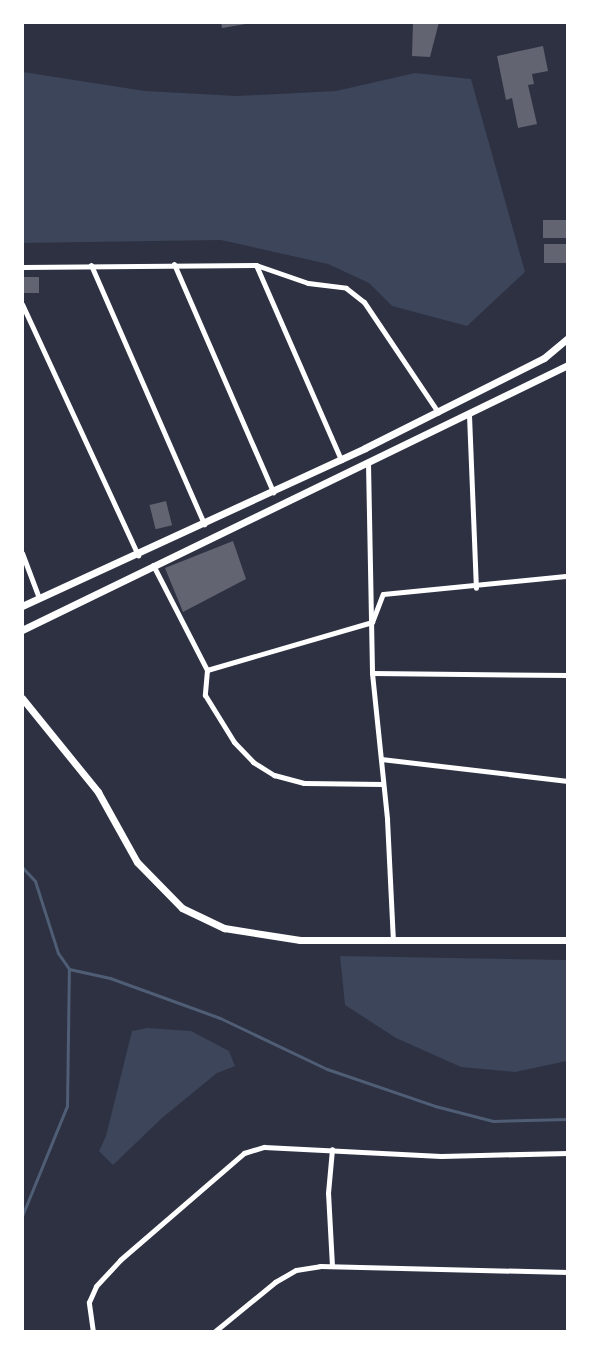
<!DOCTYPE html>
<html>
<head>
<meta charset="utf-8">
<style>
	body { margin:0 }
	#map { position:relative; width:590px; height:1354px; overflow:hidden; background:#2d3142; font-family:Signika,sans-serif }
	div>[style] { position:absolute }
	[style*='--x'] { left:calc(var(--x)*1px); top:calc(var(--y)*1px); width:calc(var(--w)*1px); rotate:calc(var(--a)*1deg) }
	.green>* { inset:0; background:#3c4559 }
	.stream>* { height:3px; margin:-1.5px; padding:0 1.5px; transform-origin:1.5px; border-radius:1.5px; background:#4f5d75 }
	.building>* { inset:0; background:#626471; transform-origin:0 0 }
	.minor>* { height:5px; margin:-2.5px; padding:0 2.5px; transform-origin:2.5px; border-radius:2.5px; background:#fff }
	.tertiary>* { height:7px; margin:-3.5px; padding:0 3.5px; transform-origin:3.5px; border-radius:3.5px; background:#fff }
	span { translate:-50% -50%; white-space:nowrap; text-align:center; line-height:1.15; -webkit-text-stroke:4.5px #fff; paint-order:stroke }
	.frame { position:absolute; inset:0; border:24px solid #fff; pointer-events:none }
</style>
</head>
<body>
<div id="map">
	<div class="green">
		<i style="clip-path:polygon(23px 72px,145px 91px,237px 96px,336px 91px,415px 73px,471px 79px,525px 272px,467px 326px,392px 306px,369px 283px,328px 264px,221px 240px,23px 243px)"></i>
		<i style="clip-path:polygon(340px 956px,567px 960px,567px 1061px,515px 1072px,461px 1067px,396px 1038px,345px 1005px)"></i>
		<i style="clip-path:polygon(147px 1028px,191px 1031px,229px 1051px,235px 1066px,217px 1073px,162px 1118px,113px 1165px,99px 1151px,106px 1136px,132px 1031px)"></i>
	</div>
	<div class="stream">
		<i style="--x:22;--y:867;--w:19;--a:47"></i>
		<i style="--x:35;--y:881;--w:76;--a:72.3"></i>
		<i style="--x:58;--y:953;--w:19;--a:55"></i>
		<i style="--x:69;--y:969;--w:42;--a:12.4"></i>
		<i style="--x:110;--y:978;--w:117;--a:20"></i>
		<i style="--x:220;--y:1018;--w:119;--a:25.5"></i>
		<i style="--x:327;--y:1069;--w:114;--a:18.9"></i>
		<i style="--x:435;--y:1106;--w:60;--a:14.5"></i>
		<i style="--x:493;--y:1121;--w:75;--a:-1.5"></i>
		<i style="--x:22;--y:1216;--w:119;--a:-67.8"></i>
		<i style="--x:67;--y:1106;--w:137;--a:-89.2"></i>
	</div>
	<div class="building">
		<i style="clip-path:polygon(221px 22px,245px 22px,246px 24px,222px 28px)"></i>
		<i style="clip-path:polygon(413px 22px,439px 22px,430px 57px,412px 56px)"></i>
		<i style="clip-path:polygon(543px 46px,548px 71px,532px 74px,534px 84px,528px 85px,537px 124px,518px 128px,512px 98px,506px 100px,497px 56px)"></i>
		<i style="left:543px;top:220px;width:25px;height:18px"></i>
		<i style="left:568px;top:244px;width:19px;height:24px;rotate:90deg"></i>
		<i style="left:39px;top:277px;width:16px;height:17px;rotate:90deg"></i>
		<i style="left:166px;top:501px;width:25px;height:17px;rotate:76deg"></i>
		<i style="clip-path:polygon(233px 541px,246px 579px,183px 612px,165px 568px)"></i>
	</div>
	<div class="minor">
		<i style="--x:174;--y:264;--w:249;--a:66.5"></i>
		<i style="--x:91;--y:265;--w:283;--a:66.4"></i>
		<i style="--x:256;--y:265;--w:213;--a:66.4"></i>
		<i style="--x:22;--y:267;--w:234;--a:-0.5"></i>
		<i style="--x:256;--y:265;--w:55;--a:19.1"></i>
		<i style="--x:308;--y:283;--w:38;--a:7"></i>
		<i style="--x:346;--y:288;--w:23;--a:38"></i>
		<i style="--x:364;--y:302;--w:133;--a:56.1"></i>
		<i style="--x:22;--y:304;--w:277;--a:65.2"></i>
		<i style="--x:469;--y:415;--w:173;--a:87.7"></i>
		<i style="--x:368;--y:463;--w:210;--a:88.9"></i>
		<i style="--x:372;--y:673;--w:147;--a:84.1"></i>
		<i style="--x:387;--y:819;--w:121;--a:87.2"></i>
		<i style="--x:22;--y:553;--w:48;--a:69.3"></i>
		<i style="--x:153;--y:565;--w:118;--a:62.8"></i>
		<i style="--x:207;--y:670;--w:25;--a:95"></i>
		<i style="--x:205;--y:695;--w:55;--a:58.3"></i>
		<i style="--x:234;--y:742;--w:28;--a:46"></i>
		<i style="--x:253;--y:762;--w:25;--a:32"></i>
		<i style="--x:274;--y:775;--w:31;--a:15"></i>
		<i style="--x:304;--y:783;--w:79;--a:0.7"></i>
		<i style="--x:207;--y:670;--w:172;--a:-16.2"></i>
		<i style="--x:372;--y:622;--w:30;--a:-69"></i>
		<i style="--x:383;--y:594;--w:186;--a:-5.6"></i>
		<i style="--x:372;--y:673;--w:196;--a:0.6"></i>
		<i style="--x:381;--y:759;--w:188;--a:6.7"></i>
		<i style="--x:332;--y:1266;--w:73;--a:-93.1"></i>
		<i style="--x:328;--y:1193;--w:44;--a:-84.8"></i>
		<i style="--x:93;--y:1332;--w:30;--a:-98"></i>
		<i style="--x:89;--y:1302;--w:17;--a:-66"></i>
		<i style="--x:96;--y:1286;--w:35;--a:-47"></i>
		<i style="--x:120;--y:1260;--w:164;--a:-40.8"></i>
		<i style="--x:244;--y:1153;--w:21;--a:-17"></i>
		<i style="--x:264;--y:1147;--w:177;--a:2.9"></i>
		<i style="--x:441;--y:1156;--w:127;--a:-1.4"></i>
		<i style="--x:214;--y:1332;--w:79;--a:-39.3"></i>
		<i style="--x:275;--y:1282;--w:24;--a:-30"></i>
		<i style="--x:296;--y:1270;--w:24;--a:-9"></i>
		<i style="--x:320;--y:1266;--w:248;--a:1.4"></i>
	</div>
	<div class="tertiary">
		<i style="--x:22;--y:606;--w:378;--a:-24.7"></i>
		<i style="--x:365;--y:448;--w:200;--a:-26.7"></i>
		<i style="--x:544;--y:358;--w:31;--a:-40"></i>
		<i style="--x:22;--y:630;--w:607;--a:-25.89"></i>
		<i style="--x:22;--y:698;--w:121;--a:51"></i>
		<i style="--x:98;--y:792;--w:80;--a:60.9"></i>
		<i style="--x:137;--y:862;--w:64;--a:45.6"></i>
		<i style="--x:182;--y:908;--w:47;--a:25.5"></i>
		<i style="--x:224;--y:928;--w:77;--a:9"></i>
		<i style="--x:300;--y:940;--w:268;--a:0"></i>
	</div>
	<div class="frame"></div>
</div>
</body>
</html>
